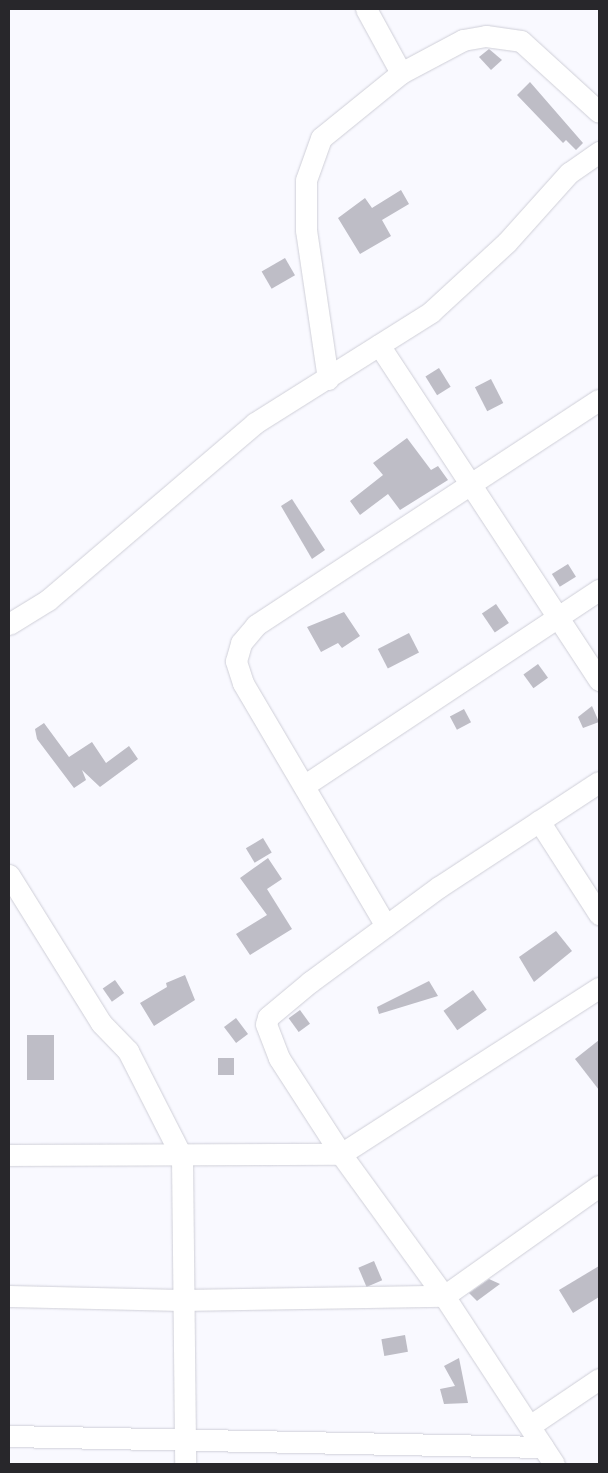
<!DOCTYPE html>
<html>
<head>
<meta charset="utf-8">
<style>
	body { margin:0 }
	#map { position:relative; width:608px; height:1473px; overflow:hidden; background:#f9f9ff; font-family:Karla,sans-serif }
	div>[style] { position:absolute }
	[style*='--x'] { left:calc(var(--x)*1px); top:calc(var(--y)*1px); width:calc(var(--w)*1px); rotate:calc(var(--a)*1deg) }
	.building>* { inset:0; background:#bebdc6; transform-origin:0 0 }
	.roads { filter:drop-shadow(0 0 1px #cfcfd8) drop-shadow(0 0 1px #cfcfd8) }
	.minor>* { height:21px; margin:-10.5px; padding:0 10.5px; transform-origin:10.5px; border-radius:10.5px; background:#fff }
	span { translate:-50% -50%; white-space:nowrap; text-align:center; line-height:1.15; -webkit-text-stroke:5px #f9f9ff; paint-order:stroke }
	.frame { position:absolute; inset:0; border:10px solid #28272b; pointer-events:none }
</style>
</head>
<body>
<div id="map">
	<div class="building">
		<i style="clip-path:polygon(489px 49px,502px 60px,491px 70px,479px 57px)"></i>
		<i style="clip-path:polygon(530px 82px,583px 143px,576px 150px,566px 140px,563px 143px,517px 95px)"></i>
		<i style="clip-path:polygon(401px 190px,409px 204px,382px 220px,391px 236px,360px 254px,338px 218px,365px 198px,372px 208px)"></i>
		<i style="left:285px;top:258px;width:20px;height:27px;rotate:60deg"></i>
		<i style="left:439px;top:368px;width:22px;height:16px;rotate:58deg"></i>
		<i style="left:491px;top:379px;width:27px;height:18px;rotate:63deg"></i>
		<i style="clip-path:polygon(407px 438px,431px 470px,438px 466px,448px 480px,400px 510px,388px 494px,360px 515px,350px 501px,383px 475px,373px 463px)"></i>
		<i style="clip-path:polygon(292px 499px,325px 550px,312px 559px,281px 506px)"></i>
		<i style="left:568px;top:564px;width:15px;height:19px;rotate:58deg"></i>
		<i style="left:496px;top:604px;width:23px;height:17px;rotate:56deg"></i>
		<i style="clip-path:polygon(344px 612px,360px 636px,342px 648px,338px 643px,321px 652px,307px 627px)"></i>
		<i style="left:409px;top:633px;width:22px;height:35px;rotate:63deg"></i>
		<i style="left:538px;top:664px;width:17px;height:18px;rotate:54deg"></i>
		<i style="clip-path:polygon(592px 706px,599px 722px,583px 728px,578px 717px)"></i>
		<i style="left:464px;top:709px;width:15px;height:16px;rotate:62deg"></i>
		<i style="clip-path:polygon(44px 723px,69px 757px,92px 742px,106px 763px,129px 746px,138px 759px,100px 787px,82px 770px,86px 780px,74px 788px,37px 739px,35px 729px)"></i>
		<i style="left:263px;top:838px;width:17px;height:20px;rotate:59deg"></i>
		<i style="clip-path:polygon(268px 858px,282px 879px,267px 889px,292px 929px,250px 955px,236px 934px,267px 915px,240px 878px)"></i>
		<i style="clip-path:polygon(556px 931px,572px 951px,534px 982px,519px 957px)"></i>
		<i style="clip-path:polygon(185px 975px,195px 1000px,154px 1026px,140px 1003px,167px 987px,166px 983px)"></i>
		<i style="left:115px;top:980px;width:16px;height:15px;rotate:55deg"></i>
		<i style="clip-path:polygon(429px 981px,438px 996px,379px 1014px,377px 1007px)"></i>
		<i style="left:473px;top:990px;width:24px;height:36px;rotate:55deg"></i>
		<i style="left:300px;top:1010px;width:17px;height:14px;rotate:54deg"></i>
		<i style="left:236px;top:1018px;width:20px;height:15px;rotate:53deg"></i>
		<i style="left:27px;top:1035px;width:27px;height:45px"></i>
		<i style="clip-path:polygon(599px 1040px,599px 1090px,575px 1059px)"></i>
		<i style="left:218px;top:1058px;width:16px;height:17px"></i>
		<i style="left:374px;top:1261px;width:21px;height:17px;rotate:67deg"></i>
		<i style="clip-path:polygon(599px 1266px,599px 1297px,573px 1313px,559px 1290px)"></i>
		<i style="clip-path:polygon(489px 1279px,500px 1284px,477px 1301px,469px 1293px)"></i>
		<i style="left:405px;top:1335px;width:17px;height:24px;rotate:80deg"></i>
		<i style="clip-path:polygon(459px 1358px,468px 1403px,444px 1404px,440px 1389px,455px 1386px,444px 1366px)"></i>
	</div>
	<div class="roads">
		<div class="minor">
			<i style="--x:366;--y:9;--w:73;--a:61.3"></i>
			<i style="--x:379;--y:345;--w:401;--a:56.7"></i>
			<i style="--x:328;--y:379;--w:151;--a:-98.4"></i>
			<i style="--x:306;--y:230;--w:50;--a:-90"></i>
			<i style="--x:306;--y:180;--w:45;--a:-70.3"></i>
			<i style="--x:321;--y:138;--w:103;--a:-39.1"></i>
			<i style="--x:401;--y:73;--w:70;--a:-28"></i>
			<i style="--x:463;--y:40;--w:23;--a:-10"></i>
			<i style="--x:486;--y:36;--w:35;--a:8"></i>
			<i style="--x:521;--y:41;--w:105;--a:42.3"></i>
			<i style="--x:9;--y:624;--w:46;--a:-31.6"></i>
			<i style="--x:48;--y:600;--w:272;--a:-40.5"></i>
			<i style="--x:255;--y:423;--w:208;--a:-32.2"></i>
			<i style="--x:431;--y:312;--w:103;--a:-42.6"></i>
			<i style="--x:507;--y:242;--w:93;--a:-48.1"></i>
			<i style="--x:569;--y:173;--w:37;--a:-35"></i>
			<i style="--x:305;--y:785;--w:353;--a:-33.6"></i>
			<i style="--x:539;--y:821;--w:111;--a:57.2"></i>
			<i style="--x:9;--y:875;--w:174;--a:58.1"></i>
			<i style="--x:101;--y:1023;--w:39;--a:46"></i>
			<i style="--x:128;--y:1051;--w:119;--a:63"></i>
			<i style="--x:182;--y:1157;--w:307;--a:89.4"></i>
			<i style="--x:386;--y:926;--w:282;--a:-120.5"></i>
			<i style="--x:243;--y:683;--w:23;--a:-108"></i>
			<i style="--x:236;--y:661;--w:19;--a:-74"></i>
			<i style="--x:241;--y:643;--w:23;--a:-50"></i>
			<i style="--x:256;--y:625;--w:410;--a:-33.3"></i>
			<i style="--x:9;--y:1155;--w:332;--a:-0.2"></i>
			<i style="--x:341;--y:1154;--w:307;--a:-32.8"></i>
			<i style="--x:9;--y:1296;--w:172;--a:1.3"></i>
			<i style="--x:181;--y:1300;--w:263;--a:-0.9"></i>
			<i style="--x:444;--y:1296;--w:190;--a:-35.4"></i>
			<i style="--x:531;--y:1425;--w:82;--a:-34.1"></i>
			<i style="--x:9;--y:1436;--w:534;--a:1.18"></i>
			<i style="--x:554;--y:1464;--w:201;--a:-123.2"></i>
			<i style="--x:444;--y:1296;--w:175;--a:-126"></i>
			<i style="--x:341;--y:1154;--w:114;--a:-122.9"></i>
			<i style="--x:279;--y:1058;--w:36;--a:-111"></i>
			<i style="--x:266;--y:1024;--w:7;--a:-74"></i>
			<i style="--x:268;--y:1017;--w:55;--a:-39.8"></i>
			<i style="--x:310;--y:982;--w:160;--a:-36.4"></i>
			<i style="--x:439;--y:887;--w:191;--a:-33.3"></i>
		</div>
	</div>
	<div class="frame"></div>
</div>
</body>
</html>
